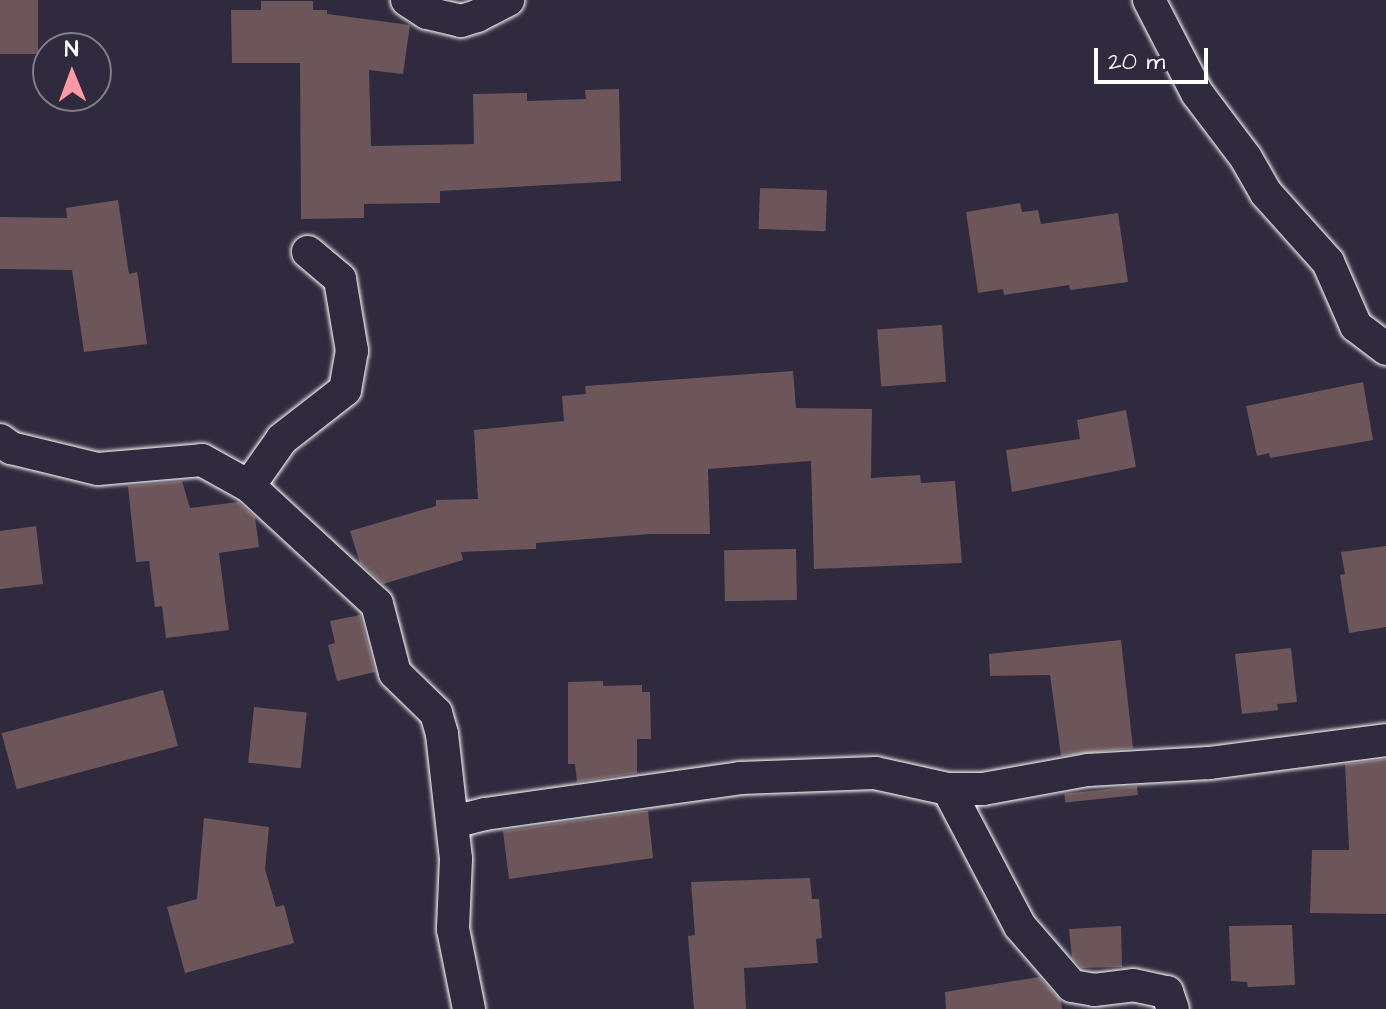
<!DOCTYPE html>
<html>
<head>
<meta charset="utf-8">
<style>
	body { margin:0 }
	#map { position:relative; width:1386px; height:1009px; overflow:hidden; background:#2f2a3d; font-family:"Architects Daughter",sans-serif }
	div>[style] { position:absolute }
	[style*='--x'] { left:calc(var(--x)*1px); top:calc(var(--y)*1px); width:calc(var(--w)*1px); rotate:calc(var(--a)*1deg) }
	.building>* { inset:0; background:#6c565a; transform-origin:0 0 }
	.roads { filter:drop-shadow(0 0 2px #fff) drop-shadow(0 0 2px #fff) }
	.minor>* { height:32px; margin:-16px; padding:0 16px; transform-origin:16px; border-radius:16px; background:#2f2a3d }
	span { translate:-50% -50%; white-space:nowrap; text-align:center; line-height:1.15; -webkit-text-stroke:7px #2f2a3d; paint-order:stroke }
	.north { position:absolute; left:32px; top:32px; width:80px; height:80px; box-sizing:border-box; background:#2f2a3d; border:2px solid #827f8b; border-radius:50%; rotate:359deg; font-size:22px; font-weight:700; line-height:32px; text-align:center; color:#fff }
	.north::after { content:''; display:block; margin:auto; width:28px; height:36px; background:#ff9aa2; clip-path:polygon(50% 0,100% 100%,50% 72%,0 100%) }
	.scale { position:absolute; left:1094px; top:48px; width:114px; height:36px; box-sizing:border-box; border:4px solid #fff; border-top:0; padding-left:10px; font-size:24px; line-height:28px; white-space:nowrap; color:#fff; -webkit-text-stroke:6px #2f2a3d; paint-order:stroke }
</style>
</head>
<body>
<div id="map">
	<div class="building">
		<i style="left:0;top:0;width:38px;height:54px"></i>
		<i style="clip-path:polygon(261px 1px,313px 1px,313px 10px,327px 10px,327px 14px,410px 25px,403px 74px,369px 70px,371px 146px,474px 144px,473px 94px,527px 93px,527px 101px,586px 99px,585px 90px,619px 89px,621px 181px,440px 191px,440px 203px,364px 204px,364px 218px,301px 219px,300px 63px,232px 63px,231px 10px,261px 10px)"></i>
		<i style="left:760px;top:188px;width:67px;height:41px;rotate:2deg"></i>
		<i style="clip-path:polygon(118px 200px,129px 274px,137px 272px,138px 277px,147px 344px,84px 352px,72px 270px,0 269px,0 217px,67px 218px,66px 208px)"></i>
		<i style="clip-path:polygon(1020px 203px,1022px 212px,1038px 210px,1041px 224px,1118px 213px,1128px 282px,1070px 290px,1069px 285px,1004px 295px,1003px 289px,978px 293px,966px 212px)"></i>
		<i style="left:942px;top:325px;width:57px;height:65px;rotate:86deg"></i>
		<i style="clip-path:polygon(793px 371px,796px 408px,872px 409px,871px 478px,920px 475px,921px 483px,955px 481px,962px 563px,814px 569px,811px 461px,708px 469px,710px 534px,650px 534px,536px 543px,536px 549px,461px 552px,463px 560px,383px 584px,360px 563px,350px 531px,436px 506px,436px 500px,478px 499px,474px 430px,564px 421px,562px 396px,586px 394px,585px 386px)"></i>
		<i style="clip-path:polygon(1363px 382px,1373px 440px,1270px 458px,1269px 453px,1257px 456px,1246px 406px)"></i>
		<i style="clip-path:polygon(1126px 410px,1136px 467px,1012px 492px,1006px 450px,1080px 439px,1077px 420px)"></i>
		<i style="clip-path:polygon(182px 481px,190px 508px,238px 502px,255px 517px,259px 547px,219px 553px,229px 630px,166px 638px,162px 606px,155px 607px,149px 561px,136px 562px,128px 486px)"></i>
		<i style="clip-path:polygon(36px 526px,43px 584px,0 589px,0 531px)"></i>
		<i style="clip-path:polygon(1386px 546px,1386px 627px,1349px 633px,1340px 575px,1345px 574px,1341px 552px)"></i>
		<i style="left:796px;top:549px;width:51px;height:72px;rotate:89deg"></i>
		<i style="clip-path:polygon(360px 615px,375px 672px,337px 681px,328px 645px,335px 643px,330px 621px)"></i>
		<i style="clip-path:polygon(1121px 640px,1133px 748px,1061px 756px,1050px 675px,990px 676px,989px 654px)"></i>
		<i style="clip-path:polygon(1291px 648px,1297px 702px,1277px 704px,1278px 710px,1242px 714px,1235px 654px)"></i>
		<i style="clip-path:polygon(603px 681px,603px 686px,642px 685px,642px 692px,650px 692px,651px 739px,637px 739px,637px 773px,577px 782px,575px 764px,568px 764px,568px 682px)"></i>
		<i style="left:163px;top:690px;width:58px;height:167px;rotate:75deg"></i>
		<i style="left:254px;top:707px;width:53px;height:56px;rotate:6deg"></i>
		<i style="clip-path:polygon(1386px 759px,1386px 914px,1310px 913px,1312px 850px,1349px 850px,1345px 764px)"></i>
		<i style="left:1137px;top:786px;width:9px;height:73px;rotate:84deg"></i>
		<i style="clip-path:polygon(643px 811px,648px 811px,653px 858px,509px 879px,503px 831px)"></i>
		<i style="clip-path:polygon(204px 818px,269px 827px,265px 869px,276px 907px,284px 905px,294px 943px,185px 973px,167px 907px,197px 899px)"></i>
		<i style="clip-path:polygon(810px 878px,812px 899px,819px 899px,822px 938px,816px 939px,818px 963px,744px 968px,746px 1009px,694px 1009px,688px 936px,695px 935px,691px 882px)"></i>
		<i style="clip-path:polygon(1292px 925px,1295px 985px,1248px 987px,1247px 982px,1231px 981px,1229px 926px)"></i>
		<i style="clip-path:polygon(1121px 926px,1122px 967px,1082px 968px,1072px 957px,1069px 929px)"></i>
		<i style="clip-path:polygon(1039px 977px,1061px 1001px,1062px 1009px,946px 1009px,945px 992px)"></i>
	</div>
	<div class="roads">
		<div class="minor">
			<i style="--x:407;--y:0;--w:24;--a:33"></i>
			<i style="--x:427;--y:13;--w:35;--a:13"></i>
			<i style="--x:461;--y:21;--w:17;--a:-17"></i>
			<i style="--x:477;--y:16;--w:35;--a:-27"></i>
			<i style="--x:1149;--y:0;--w:105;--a:62.7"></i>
			<i style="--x:1197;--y:93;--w:81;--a:53"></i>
			<i style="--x:1246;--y:158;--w:40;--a:60.3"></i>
			<i style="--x:1266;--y:193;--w:93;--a:48.1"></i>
			<i style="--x:1328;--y:262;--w:70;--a:66.4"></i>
			<i style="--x:1356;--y:326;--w:38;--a:37"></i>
			<i style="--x:0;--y:440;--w:14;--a:36"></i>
			<i style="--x:11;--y:448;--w:89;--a:13.6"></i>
			<i style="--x:98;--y:469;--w:104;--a:-4.9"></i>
			<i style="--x:202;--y:460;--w:54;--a:29"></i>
			<i style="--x:249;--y:486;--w:174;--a:42.7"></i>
			<i style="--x:377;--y:604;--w:71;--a:75.4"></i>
			<i style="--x:395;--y:673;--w:57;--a:44.3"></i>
			<i style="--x:436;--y:713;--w:22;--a:74"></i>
			<i style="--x:442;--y:734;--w:126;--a:83.6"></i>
			<i style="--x:456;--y:859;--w:70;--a:92.5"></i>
			<i style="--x:453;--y:929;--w:82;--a:78.7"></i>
			<i style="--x:249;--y:486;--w:57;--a:-54.9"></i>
			<i style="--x:282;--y:439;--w:80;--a:-37.9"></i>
			<i style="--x:345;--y:390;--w:40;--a:-80"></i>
			<i style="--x:352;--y:351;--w:73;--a:-99.5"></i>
			<i style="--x:340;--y:279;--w:42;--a:-139.8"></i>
			<i style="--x:948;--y:789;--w:155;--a:62.3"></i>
			<i style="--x:1020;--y:926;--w:79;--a:49.1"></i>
			<i style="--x:1072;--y:986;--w:22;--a:10"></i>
			<i style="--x:1094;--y:990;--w:39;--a:-7"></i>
			<i style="--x:1133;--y:985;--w:35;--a:12"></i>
			<i style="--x:1167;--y:992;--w:18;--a:71"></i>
			<i style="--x:453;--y:822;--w:33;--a:-14"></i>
			<i style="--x:485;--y:814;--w:258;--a:-8"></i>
			<i style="--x:740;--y:778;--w:135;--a:-2.1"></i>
			<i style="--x:875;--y:773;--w:75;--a:12.4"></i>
			<i style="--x:948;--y:789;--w:35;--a:0"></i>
			<i style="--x:983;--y:789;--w:107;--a:-10.3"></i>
			<i style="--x:1088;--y:770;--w:121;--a:-3.3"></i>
			<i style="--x:1209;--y:763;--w:178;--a:-7.4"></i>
		</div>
	</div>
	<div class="north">N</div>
	<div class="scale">20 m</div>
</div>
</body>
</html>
